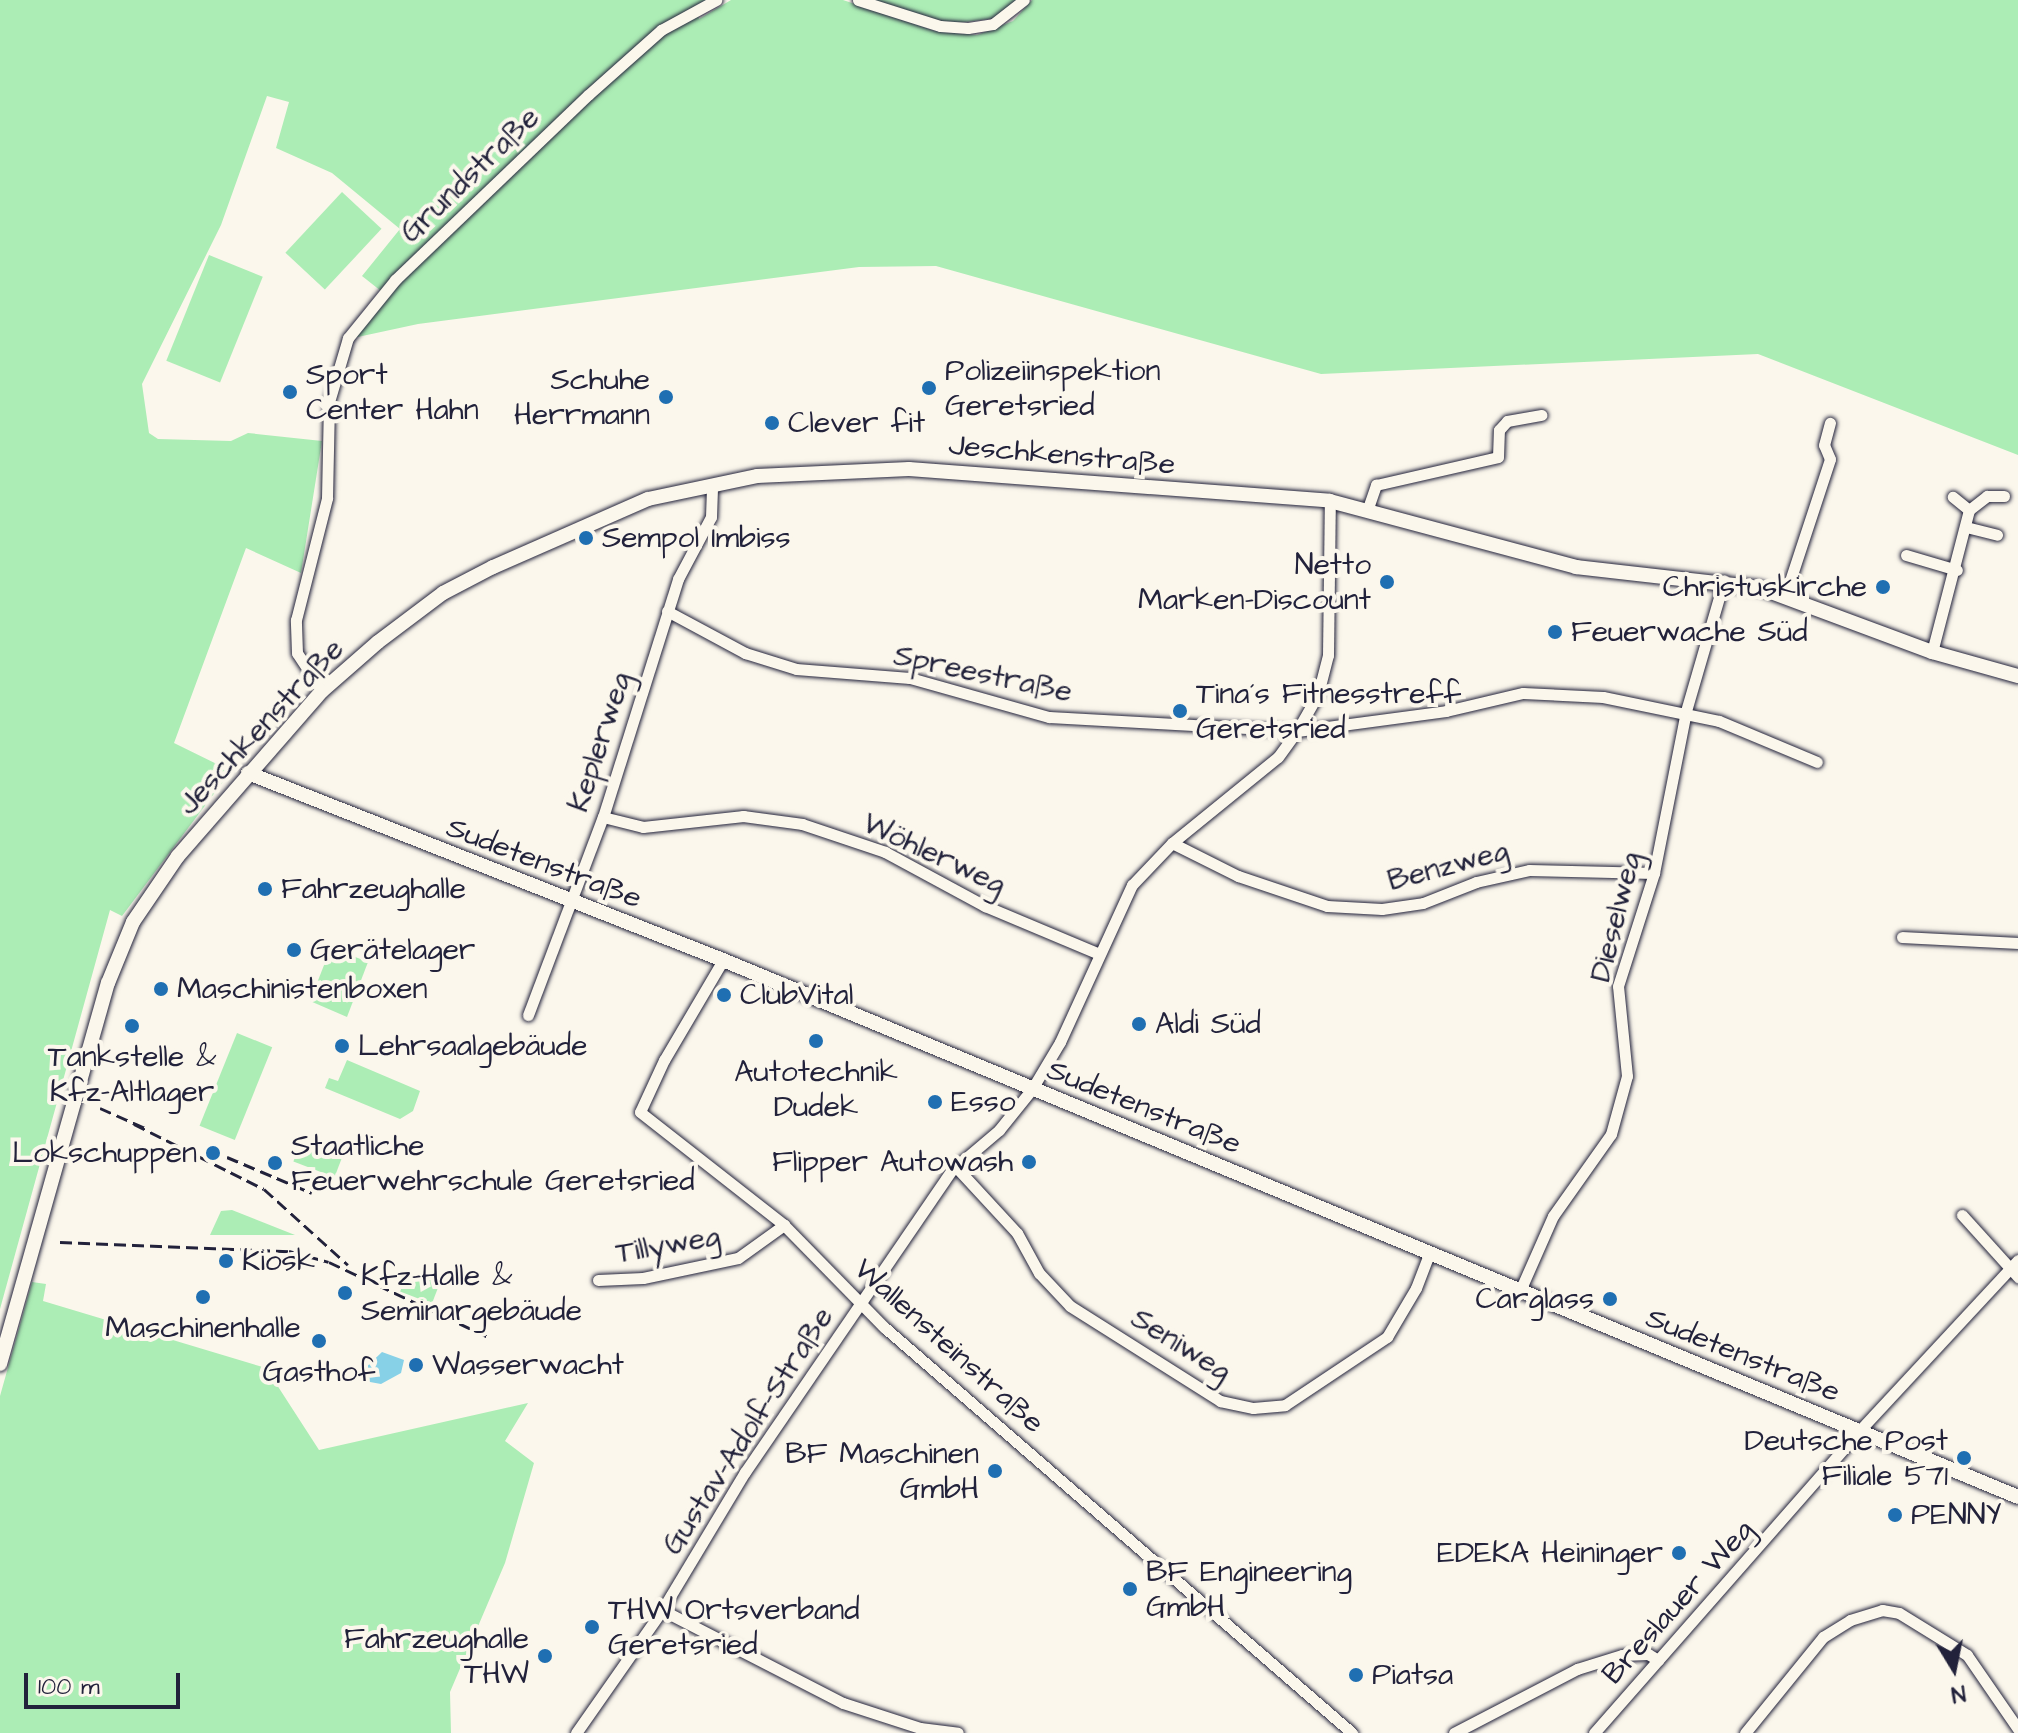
<!DOCTYPE html>
<html>
<head>
<meta charset="utf-8">
<style>
	body { margin:0 }
	#map { position:relative; width:2018px; height:1733px; overflow:hidden; background:#fbf7ec; font-family:"Architects Daughter",sans-serif }
	div>[style] { position:absolute }
	[style*='--x'] { left:calc(var(--x)*1px); top:calc(var(--y)*1px); width:calc(var(--w)*1px); rotate:calc(var(--a)*1deg) }
	.green>* { inset:0; background:#acedb5; transform-origin:0 0 }
	.water>* { inset:0; background:#87d1e7 }
	.roads { filter:drop-shadow(0 0 2px #22223b) drop-shadow(0 0 2px #22223b) }
	.minor>* { height:11px; margin:-5.5px; padding:0 5.5px; transform-origin:5.5px; border-radius:5.5px; background:#fbf7ec }
	.tertiary>* { height:14px; margin:-7px; padding:0 7px; transform-origin:7px; border-radius:7px; background:#fbf7ec }
	.rail>* { height:3px; margin-top:-1.5px; transform-origin:0; background:repeating-linear-gradient(90deg,#22223b 0 12px,transparent 0 18px) }
	.dots>* { width:22px; height:22px; translate:-50% -50%; box-sizing:border-box; border:4px solid #fbf7ec; border-radius:50% }
	span { translate:-50% -50%; white-space:nowrap; text-align:center; line-height:1.15; -webkit-text-stroke:8px #fbf7ec; paint-order:stroke }
	.street-label { font-size:30px; color:#22223b }
	.poi-label { font-size:30px; color:#22223b }
	.left { translate:0 -50%; text-align:left }
	.right { translate:-100% -50%; text-align:right }
	.north { position:absolute; left:1914px; top:1629px; width:80px; height:80px; -webkit-text-stroke:6px #fbf7ec; paint-order:stroke; rotate:170deg; font-size:22px; font-weight:700; line-height:32px; text-align:center; color:#22223b }
	.north::after { content:''; display:block; margin:auto; width:28px; height:36px; background:#22223b; clip-path:polygon(50% 0,100% 100%,50% 72%,0 100%) }
	.scale { position:absolute; left:24px; top:1673px; width:156px; height:36px; box-sizing:border-box; border:4px solid #22223b; border-top:0; padding-left:10px; font-size:24px; line-height:28px; white-space:nowrap; color:#22223b; -webkit-text-stroke:6px #fbf7ec; paint-order:stroke }
</style>
</head>
<body>
<div id="map">
	<div class="green">
		<i style="clip-path:polygon(0 0,707px 0,696px 5px,699px 19px,731px 0,843px 0,935px 31px,977px 35px,1013px 21px,1032px 0,2018px 0,2018px 455px,1758px 354px,1321px 374px,936px 266px,859px 267px,418px 324px,353px 338px,386px 295px,362px 276px,400px 229px,332px 173px,276px 148px,289px 102px,267px 96px,221px 225px,142px 384px,149px 433px,158px 439px,231px 441px,248px 433px,322px 441px,301px 573px,246px 548px,174px 743px,231px 771px,122px 916px,110px 910px,0 1309px)"></i>
		<i style="clip-path:polygon(872px 0,1020px 0,997px 18px,949px 24px)"></i>
		<i style="left:342px;top:192px;width:54px;height:83px;rotate:43deg"></i>
		<i style="left:209px;top:255px;width:58px;height:114px;rotate:22deg"></i>
		<i style="clip-path:polygon(340px 951px,368px 962px,347px 1017px,310px 1001px,326px 960px)"></i>
		<i style="left:237px;top:1033px;width:38px;height:100px;rotate:22deg"></i>
		<i style="clip-path:polygon(347px 1060px,420px 1091px,413px 1111px,400px 1119px,325px 1088px,329px 1078px,338px 1081px)"></i>
		<i style="left:302px;top:1139px;width:44px;height:24px;rotate:21deg"></i>
		<i style="clip-path:polygon(232px 1210px,295px 1235px,210px 1235px,221px 1211px)"></i>
		<i style="left:408px;top:1271px;width:34px;height:22px;rotate:21deg"></i>
		<i style="clip-path:polygon(32px 1282px,46px 1284px,43px 1301px,266px 1368px,319px 1450px,528px 1403px,505px 1441px,534px 1463px,505px 1563px,450px 1692px,451px 1733px,0 1733px,0 1396px)"></i>
	</div>
	<div class="water">
		<i style="clip-path:polygon(382px 1352px,404px 1360px,401px 1373px,381px 1384px,359px 1380px,359px 1374px)"></i>
	</div>
	<div class="roads">
		<div class="minor">
			<i style="--x:858;--y:0;--w:86;--a:17.6"></i>
			<i style="--x:940;--y:26;--w:28;--a:4"></i>
			<i style="--x:968;--y:28;--w:25;--a:-9"></i>
			<i style="--x:993;--y:24;--w:39;--a:-38"></i>
			<i style="--x:1969;--y:510;--w:23;--a:-38"></i>
			<i style="--x:1987;--y:496;--w:17;--a:0"></i>
			<i style="--x:1367;--y:511;--w:28;--a:-71"></i>
			<i style="--x:1376;--y:485;--w:125;--a:-12.9"></i>
			<i style="--x:1498;--y:457;--w:27;--a:-88"></i>
			<i style="--x:1499;--y:430;--w:12;--a:-48"></i>
			<i style="--x:1507;--y:421;--w:35;--a:-10"></i>
			<i style="--x:1966;--y:527;--w:32;--a:14"></i>
			<i style="--x:1906;--y:555;--w:53;--a:16.4"></i>
			<i style="--x:1785;--y:596;--w:144;--a:-71.8"></i>
			<i style="--x:1830;--y:459;--w:15;--a:-113"></i>
			<i style="--x:1824;--y:445;--w:23;--a:-75"></i>
			<i style="--x:667;--y:611;--w:89;--a:28.3"></i>
			<i style="--x:745;--y:653;--w:53;--a:17.4"></i>
			<i style="--x:796;--y:669;--w:114;--a:4.5"></i>
			<i style="--x:910;--y:678;--w:144;--a:15.7"></i>
			<i style="--x:1049;--y:717;--w:248;--a:3.2"></i>
			<i style="--x:1297;--y:731;--w:150;--a:-7.6"></i>
			<i style="--x:1446;--y:711;--w:79;--a:-13.2"></i>
			<i style="--x:1523;--y:693;--w:80;--a:2.9"></i>
			<i style="--x:1603;--y:697;--w:118;--a:11.7"></i>
			<i style="--x:1719;--y:721;--w:106;--a:22.7"></i>
			<i style="--x:1932;--y:652;--w:147;--a:-75.4"></i>
			<i style="--x:1969;--y:510;--w:21;--a:-141"></i>
			<i style="--x:322;--y:691;--w:45;--a:-123.3"></i>
			<i style="--x:297;--y:653;--w:33;--a:-92"></i>
			<i style="--x:296;--y:620;--w:126;--a:-75.7"></i>
			<i style="--x:327;--y:498;--w:96;--a:-88.8"></i>
			<i style="--x:329;--y:402;--w:67;--a:-73.5"></i>
			<i style="--x:348;--y:338;--w:75;--a:-51"></i>
			<i style="--x:395;--y:280;--w:267;--a:-43.8"></i>
			<i style="--x:588;--y:95;--w:98;--a:-41.7"></i>
			<i style="--x:661;--y:30;--w:63;--a:-28.6"></i>
			<i style="--x:603;--y:817;--w:41;--a:14"></i>
			<i style="--x:643;--y:827;--w:101;--a:-6.3"></i>
			<i style="--x:743;--y:816;--w:60;--a:7.7"></i>
			<i style="--x:802;--y:824;--w:88;--a:18.6"></i>
			<i style="--x:885;--y:852;--w:114;--a:28.4"></i>
			<i style="--x:985;--y:906;--w:124;--a:22.8"></i>
			<i style="--x:1172;--y:843;--w:74;--a:26.6"></i>
			<i style="--x:1238;--y:876;--w:94;--a:18.6"></i>
			<i style="--x:1327;--y:906;--w:55;--a:3.1"></i>
			<i style="--x:1382;--y:909;--w:41;--a:-8.3"></i>
			<i style="--x:1423;--y:903;--w:57;--a:-21.6"></i>
			<i style="--x:1476;--y:882;--w:54;--a:-12.8"></i>
			<i style="--x:1529;--y:870;--w:125;--a:1.4"></i>
			<i style="--x:1902;--y:937;--w:116;--a:3"></i>
			<i style="--x:723;--y:960;--w:116;--a:120.5"></i>
			<i style="--x:664;--y:1060;--w:57;--a:114.8"></i>
			<i style="--x:640;--y:1112;--w:183;--a:38.1"></i>
			<i style="--x:784;--y:1225;--w:143;--a:45.6"></i>
			<i style="--x:884;--y:1327;--w:620;--a:40.94"></i>
			<i style="--x:528;--y:1015;--w:212;--a:-69.3"></i>
			<i style="--x:603;--y:817;--w:250;--a:-72.5"></i>
			<i style="--x:678;--y:579;--w:70;--a:-62"></i>
			<i style="--x:711;--y:517;--w:32;--a:-88"></i>
			<i style="--x:956;--y:1167;--w:90;--a:47.3"></i>
			<i style="--x:1017;--y:1233;--w:46;--a:61.2"></i>
			<i style="--x:1039;--y:1273;--w:45;--a:46.8"></i>
			<i style="--x:1070;--y:1306;--w:178;--a:32.3"></i>
			<i style="--x:1220;--y:1401;--w:34;--a:12"></i>
			<i style="--x:1253;--y:1408;--w:32;--a:-5"></i>
			<i style="--x:1285;--y:1405;--w:123;--a:-33.7"></i>
			<i style="--x:1387;--y:1337;--w:57;--a:-59.4"></i>
			<i style="--x:1416;--y:1288;--w:36;--a:-69"></i>
			<i style="--x:1962;--y:1215;--w:84;--a:47.9"></i>
			<i style="--x:598;--y:1280;--w:45;--a:-2.5"></i>
			<i style="--x:643;--y:1278;--w:97;--a:-11.9"></i>
			<i style="--x:738;--y:1258;--w:57;--a:-35.7"></i>
			<i style="--x:1519;--y:1293;--w:84;--a:-66.2"></i>
			<i style="--x:1553;--y:1216;--w:100;--a:-54.7"></i>
			<i style="--x:1611;--y:1134;--w:60;--a:-74.6"></i>
			<i style="--x:1627;--y:1076;--w:90;--a:-95.7"></i>
			<i style="--x:1618;--y:986;--w:119;--a:-72.3"></i>
			<i style="--x:1654;--y:873;--w:165;--a:-78.8"></i>
			<i style="--x:1686;--y:711;--w:136;--a:-73.8"></i>
			<i style="--x:662;--y:1610;--w:203;--a:27.2"></i>
			<i style="--x:843;--y:1703;--w:81;--a:18"></i>
			<i style="--x:920;--y:1728;--w:38;--a:7"></i>
			<i style="--x:576;--y:1733;--w:150;--a:-55"></i>
			<i style="--x:662;--y:1610;--w:161;--a:-59"></i>
			<i style="--x:745;--y:1472;--w:366;--a:-55.6"></i>
			<i style="--x:952;--y:1170;--w:62;--a:-40.4"></i>
			<i style="--x:999;--y:1130;--w:53;--a:-51.2"></i>
			<i style="--x:1032;--y:1089;--w:55;--a:-59.2"></i>
			<i style="--x:1060;--y:1042;--w:173;--a:-65.4"></i>
			<i style="--x:1132;--y:885;--w:58;--a:-46.4"></i>
			<i style="--x:1172;--y:843;--w:136;--a:-39.1"></i>
			<i style="--x:1278;--y:757;--w:32;--a:-54"></i>
			<i style="--x:1297;--y:731;--w:43;--a:-60.4"></i>
			<i style="--x:1318;--y:694;--w:40;--a:-75.6"></i>
			<i style="--x:1328;--y:655;--w:154;--a:-89.3"></i>
			<i style="--x:1454;--y:1733;--w:139;--a:-27.5"></i>
			<i style="--x:1577;--y:1669;--w:47;--a:-17.3"></i>
			<i style="--x:1622;--y:1655;--w:26;--a:-2"></i>
			<i style="--x:1648;--y:1654;--w:12;--a:31"></i>
			<i style="--x:1594;--y:1733;--w:403;--a:-48.7"></i>
			<i style="--x:1860;--y:1430;--w:232;--a:-47.1"></i>
			<i style="--x:1745;--y:1733;--w:124;--a:-50.9"></i>
			<i style="--x:1823;--y:1637;--w:32;--a:-32"></i>
			<i style="--x:1850;--y:1620;--w:34;--a:-17"></i>
			<i style="--x:1882;--y:1610;--w:17;--a:10"></i>
			<i style="--x:1899;--y:1613;--w:80;--a:31.7"></i>
			<i style="--x:1967;--y:1655;--w:90;--a:55.4"></i>
		</div>
		<div class="tertiary">
			<i style="--x:248;--y:773;--w:510;--a:21.49"></i>
			<i style="--x:723;--y:960;--w:1402;--a:22.52"></i>
			<i style="--x:0;--y:1364;--w:396;--a:-74.2"></i>
			<i style="--x:108;--y:983;--w:66;--a:-67.7"></i>
			<i style="--x:133;--y:922;--w:80;--a:-55.7"></i>
			<i style="--x:178;--y:856;--w:219;--a:-48.9"></i>
			<i style="--x:322;--y:691;--w:74;--a:-41.2"></i>
			<i style="--x:378;--y:642;--w:81;--a:-37"></i>
			<i style="--x:443;--y:593;--w:56;--a:-27.5"></i>
			<i style="--x:493;--y:567;--w:169;--a:-23.7"></i>
			<i style="--x:648;--y:499;--w:111;--a:-11.9"></i>
			<i style="--x:757;--y:476;--w:152;--a:-2.6"></i>
			<i style="--x:909;--y:469;--w:422;--a:4.3"></i>
			<i style="--x:1330;--y:501;--w:255;--a:15"></i>
			<i style="--x:1576;--y:567;--w:185;--a:6.5"></i>
			<i style="--x:1760;--y:588;--w:184;--a:20.4"></i>
			<i style="--x:1932;--y:652;--w:89;--a:15.6"></i>
		</div>
	</div>
	<div class="rail">
		<i style="--x:100;--y:1108;--w:49;--a:24"></i>
		<i style="--x:134;--y:1124;--w:145;--a:26.6"></i>
		<i style="--x:264;--y:1189;--w:113;--a:42.1"></i>
		<i style="--x:227;--y:1157;--w:92;--a:23"></i>
		<i style="--x:60;--y:1242;--w:229;--a:2.3"></i>
		<i style="--x:289;--y:1251;--w:41;--a:15.4"></i>
		<i style="--x:329;--y:1262;--w:174;--a:25.2"></i>
	</div>
	<div class="dots">
		<i style="left:929px;top:388px;background:#1f6fb2"></i>
		<i style="left:290px;top:392px;background:#1f6fb2"></i>
		<i style="left:666px;top:397px;background:#1f6fb2"></i>
		<i style="left:772px;top:423px;background:#1f6fb2"></i>
		<i style="left:586px;top:538px;background:#1f6fb2"></i>
		<i style="left:1387px;top:582px;background:#1f6fb2"></i>
		<i style="left:1883px;top:587px;background:#1f6fb2"></i>
		<i style="left:1555px;top:632px;background:#1f6fb2"></i>
		<i style="left:1180px;top:711px;background:#1f6fb2"></i>
		<i style="left:265px;top:889px;background:#1f6fb2"></i>
		<i style="left:294px;top:950px;background:#1f6fb2"></i>
		<i style="left:161px;top:989px;background:#1f6fb2"></i>
		<i style="left:724px;top:995px;background:#1f6fb2"></i>
		<i style="left:1139px;top:1024px;background:#1f6fb2"></i>
		<i style="left:132px;top:1026px;background:#1f6fb2"></i>
		<i style="left:816px;top:1041px;background:#1f6fb2"></i>
		<i style="left:342px;top:1046px;background:#1f6fb2"></i>
		<i style="left:935px;top:1102px;background:#1f6fb2"></i>
		<i style="left:213px;top:1153px;background:#1f6fb2"></i>
		<i style="left:1029px;top:1162px;background:#1f6fb2"></i>
		<i style="left:275px;top:1163px;background:#1f6fb2"></i>
		<i style="left:226px;top:1261px;background:#1f6fb2"></i>
		<i style="left:345px;top:1293px;background:#1f6fb2"></i>
		<i style="left:203px;top:1297px;background:#1f6fb2"></i>
		<i style="left:1610px;top:1299px;background:#1f6fb2"></i>
		<i style="left:319px;top:1341px;background:#1f6fb2"></i>
		<i style="left:416px;top:1365px;background:#1f6fb2"></i>
		<i style="left:1964px;top:1458px;background:#1f6fb2"></i>
		<i style="left:995px;top:1471px;background:#1f6fb2"></i>
		<i style="left:1895px;top:1515px;background:#1f6fb2"></i>
		<i style="left:1679px;top:1553px;background:#1f6fb2"></i>
		<i style="left:1130px;top:1589px;background:#1f6fb2"></i>
		<i style="left:592px;top:1627px;background:#1f6fb2"></i>
		<i style="left:545px;top:1656px;background:#1f6fb2"></i>
		<i style="left:1356px;top:1675px;background:#1f6fb2"></i>
	</div>
	<div class="street-label">
		<span style="left:470px;top:175px;rotate:-44deg">Grundstraße</span>
		<span style="left:1062px;top:455px;rotate:5deg">Jeschkenstraße</span>
		<span style="left:983px;top:674px;rotate:12deg">Spreestraße</span>
		<span style="left:261px;top:727px;rotate:-47deg">Jeschkenstraße</span>
		<span style="left:600px;top:742px;rotate:-72deg">Keplerweg</span>
		<span style="left:934px;top:854px;rotate:25deg">Wöhlerweg</span>
		<span style="left:544px;top:863px;rotate:21deg">Sudetenstraße</span>
		<span style="left:1448px;top:866px;rotate:-15deg">Benzweg</span>
		<span style="left:1616px;top:917px;rotate:-76deg">Dieselweg</span>
		<span style="left:1144px;top:1107px;rotate:22deg">Sudetenstraße</span>
		<span style="left:668px;top:1245px;rotate:-10deg">Tillyweg</span>
		<span style="left:1181px;top:1345px;rotate:32deg">Seniweg</span>
		<span style="left:949px;top:1346px;rotate:42deg">Wallensteinstraße</span>
		<span style="left:1743px;top:1355px;rotate:22deg">Sudetenstraße</span>
		<span style="left:748px;top:1431px;rotate:-57deg">Gustav-Adolf-Straße</span>
		<span style="left:1678px;top:1602px;rotate:-48deg">Breslauer Weg</span>
	</div>
	<div class="poi-label">
		<span class="left" style="left:945px;top:388px">Polizeiinspektion<br>Geretsried</span>
		<span class="left" style="left:306px;top:392px">Sport<br>Center Hahn</span>
		<span class="right" style="left:650px;top:397px">Schuhe<br>Herrmann</span>
		<span class="left" style="left:788px;top:423px">Clever fit</span>
		<span class="left" style="left:602px;top:538px">Sempol Imbiss</span>
		<span class="right" style="left:1371px;top:582px">Netto<br>Marken-Discount</span>
		<span class="right" style="left:1867px;top:587px">Christuskirche</span>
		<span class="left" style="left:1571px;top:632px">Feuerwache Süd</span>
		<span class="left" style="left:1196px;top:711px">Tina´s Fitnesstreff<br>Geretsried</span>
		<span class="left" style="left:281px;top:889px">Fahrzeughalle</span>
		<span class="left" style="left:310px;top:950px">Gerätelager</span>
		<span class="left" style="left:177px;top:989px">Maschinistenboxen</span>
		<span class="left" style="left:740px;top:995px">ClubVital</span>
		<span class="left" style="left:1155px;top:1024px">Aldi Süd</span>
		<span class="left" style="left:358px;top:1046px">Lehrsaalgebäude</span>
		<span style="left:132px;top:1074px">Tankstelle &amp;<br>Kfz-Altlager</span>
		<span style="left:816px;top:1089px">Autotechnik<br>Dudek</span>
		<span class="left" style="left:951px;top:1102px">Esso</span>
		<span class="left" style="left:291px;top:1163px">Staatliche<br>Feuerwehrschule Geretsried</span>
		<span class="right" style="left:197px;top:1153px">Lokschuppen</span>
		<span class="right" style="left:1013px;top:1162px">Flipper Autowash</span>
		<span class="left" style="left:242px;top:1261px">Kiosk</span>
		<span class="left" style="left:361px;top:1293px">Kfz-Halle &amp;<br>Seminargebäude</span>
		<span class="right" style="left:1594px;top:1299px">Carglass</span>
		<span style="left:203px;top:1328px">Maschinenhalle</span>
		<span class="left" style="left:432px;top:1365px">Wasserwacht</span>
		<span style="left:319px;top:1372px">Gasthof</span>
		<span class="right" style="left:1948px;top:1458px">Deutsche Post<br>Filiale 571</span>
		<span class="right" style="left:979px;top:1471px">BF Maschinen<br>GmbH</span>
		<span class="left" style="left:1911px;top:1515px">PENNY</span>
		<span class="right" style="left:1663px;top:1553px">EDEKA Heininger</span>
		<span class="left" style="left:1146px;top:1589px">BF Engineering<br>GmbH</span>
		<span class="left" style="left:608px;top:1627px">THW Ortsverband<br>Geretsried</span>
		<span class="right" style="left:529px;top:1656px">Fahrzeughalle<br>THW</span>
		<span class="left" style="left:1372px;top:1675px">Piatsa</span>
	</div>
	<div class="north">N</div>
	<div class="scale">100 m</div>
</div>
</body>
</html>
